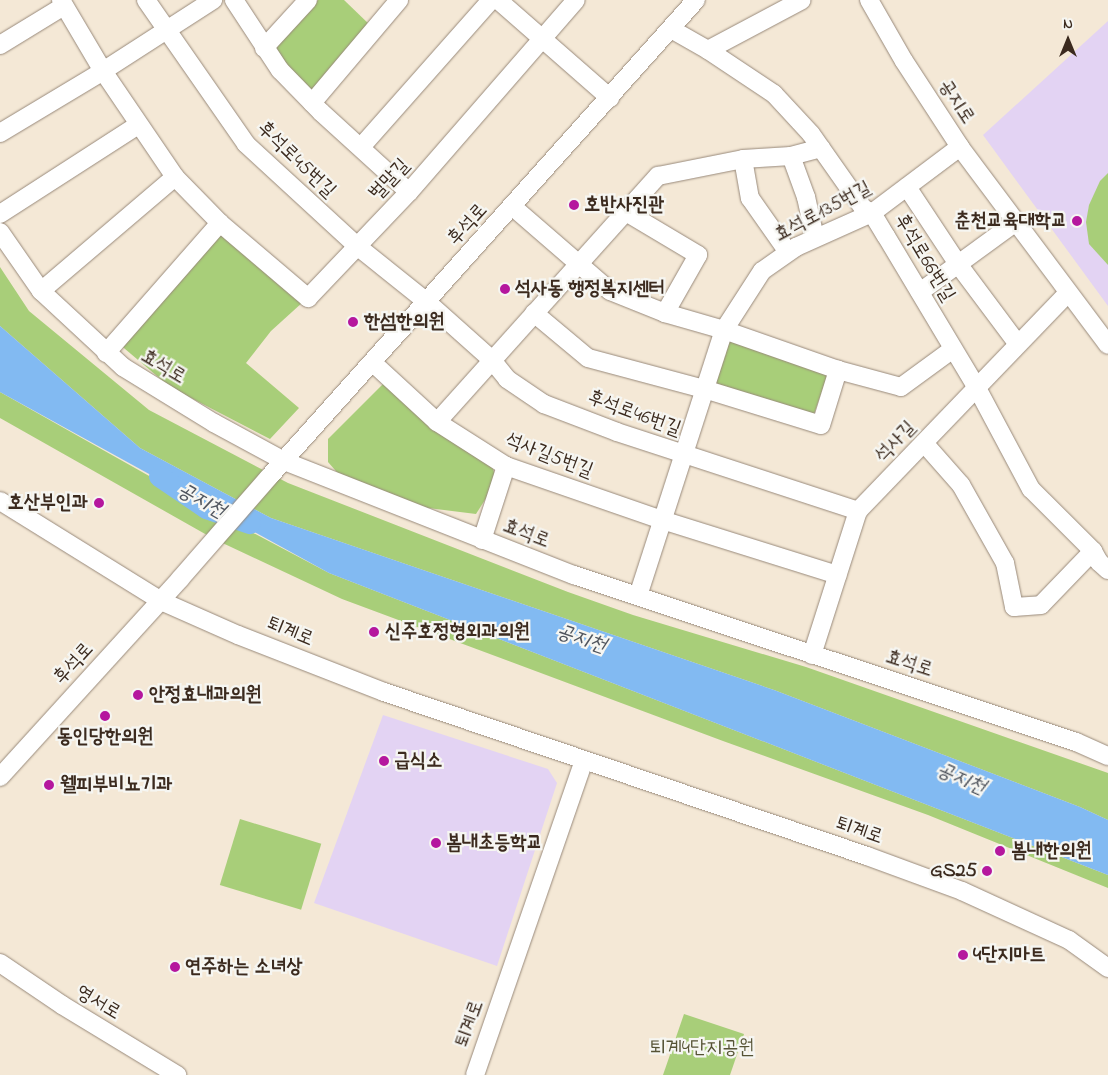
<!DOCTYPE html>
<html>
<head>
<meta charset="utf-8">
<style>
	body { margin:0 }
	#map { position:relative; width:1108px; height:1075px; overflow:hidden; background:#f4e8d6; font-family:"Indie Flower","Poor Story",sans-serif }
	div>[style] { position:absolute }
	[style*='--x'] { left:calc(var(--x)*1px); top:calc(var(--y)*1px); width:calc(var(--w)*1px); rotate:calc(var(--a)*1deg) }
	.built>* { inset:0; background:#e3d3f3 }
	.green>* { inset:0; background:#a8ce79; transform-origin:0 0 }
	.water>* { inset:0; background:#82baf2 }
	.river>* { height:21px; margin:-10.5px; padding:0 10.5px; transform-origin:10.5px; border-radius:10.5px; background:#82baf2 }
	.roads { filter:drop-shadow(0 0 1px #98897a) drop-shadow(0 0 1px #98897a) }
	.minor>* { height:18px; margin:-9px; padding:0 9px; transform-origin:9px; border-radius:9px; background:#fff }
	.dots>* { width:14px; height:14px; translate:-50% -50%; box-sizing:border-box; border:2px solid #f6f6f2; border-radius:50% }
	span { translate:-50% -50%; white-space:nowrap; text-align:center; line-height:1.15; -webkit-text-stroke:4.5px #f6f6f2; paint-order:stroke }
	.street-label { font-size:20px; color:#3b2a1e }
	.poi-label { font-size:20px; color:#3b2a1e; font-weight:700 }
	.left { translate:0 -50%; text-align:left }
	.right { translate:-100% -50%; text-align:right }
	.park-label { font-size:20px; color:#565335 }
	.water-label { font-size:21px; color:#50555e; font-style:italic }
	.north { position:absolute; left:1043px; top:15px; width:50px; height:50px; -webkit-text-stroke:4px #f6f6f2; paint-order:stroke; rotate:0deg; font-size:14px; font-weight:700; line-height:20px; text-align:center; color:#3b2a1e }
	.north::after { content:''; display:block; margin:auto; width:18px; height:22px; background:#3b2a1e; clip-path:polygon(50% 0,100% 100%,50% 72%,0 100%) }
</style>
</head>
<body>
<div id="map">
	<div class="built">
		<i style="clip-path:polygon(1108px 21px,1108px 306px,983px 135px)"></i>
		<i style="clip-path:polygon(383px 715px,548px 769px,557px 783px,497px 966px,314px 903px)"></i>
	</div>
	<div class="green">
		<i style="clip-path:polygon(318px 0,344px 0,372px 27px,313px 94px,271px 49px)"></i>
		<i style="clip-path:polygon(1108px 173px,1108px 265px,1089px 244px,1086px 222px,1089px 205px,1100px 181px)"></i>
		<i style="clip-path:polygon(220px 233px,303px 302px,271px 331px,246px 363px,299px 408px,270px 439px,170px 387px,118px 343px)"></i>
		<i style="clip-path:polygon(0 267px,29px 311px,149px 410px,288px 483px,568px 592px,633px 615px,806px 667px,1108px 773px,1108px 820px,1080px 807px,774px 690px,271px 518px,140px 448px,0 326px)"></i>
		<i style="left:726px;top:338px;width:108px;height:46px;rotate:19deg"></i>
		<i style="clip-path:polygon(384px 383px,492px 466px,497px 481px,476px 514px,420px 507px,342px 478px,328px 462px,328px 439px)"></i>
		<i style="clip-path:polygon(0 392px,206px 508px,329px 573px,1108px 875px,1108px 888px,928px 815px,723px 741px,342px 599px,214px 539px,0 418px)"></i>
		<i style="left:240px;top:819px;width:85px;height:69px;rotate:17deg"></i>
		<i style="clip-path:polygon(684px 1014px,744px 1034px,730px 1075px,663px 1075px)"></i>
	</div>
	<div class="water">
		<i style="clip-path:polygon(0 326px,140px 448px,271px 518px,774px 690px,1080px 807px,1108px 820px,1108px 875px,329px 573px,0 392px)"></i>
	</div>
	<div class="river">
		<i style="--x:159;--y:476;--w:57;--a:34.2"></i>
		<i style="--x:206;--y:508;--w:46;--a:19.2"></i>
	</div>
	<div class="roads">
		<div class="minor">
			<i style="--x:61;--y:0;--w:82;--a:59.4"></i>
			<i style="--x:103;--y:71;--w:128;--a:55.8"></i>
			<i style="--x:175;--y:177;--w:64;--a:45.6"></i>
			<i style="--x:220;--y:223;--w:116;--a:40.4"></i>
			<i style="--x:308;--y:298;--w:146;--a:-46.4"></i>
			<i style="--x:409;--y:192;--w:254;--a:-49"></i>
			<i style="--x:146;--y:0;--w:175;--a:55.2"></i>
			<i style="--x:246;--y:144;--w:151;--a:42.6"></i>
			<i style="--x:357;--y:246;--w:90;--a:38.7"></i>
			<i style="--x:427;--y:302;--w:86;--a:41.7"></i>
			<i style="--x:491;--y:359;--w:26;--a:51"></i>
			<i style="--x:507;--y:379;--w:45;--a:34"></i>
			<i style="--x:544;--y:404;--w:78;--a:21"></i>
			<i style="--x:617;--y:432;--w:254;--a:18.1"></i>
			<i style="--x:234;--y:0;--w:84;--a:56.7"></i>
			<i style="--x:280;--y:70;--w:59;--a:45.7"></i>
			<i style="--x:321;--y:112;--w:119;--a:42.3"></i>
			<i style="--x:498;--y:0;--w:149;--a:41.2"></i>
			<i style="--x:869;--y:0;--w:70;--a:60.2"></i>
			<i style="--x:904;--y:61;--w:103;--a:56.9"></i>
			<i style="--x:960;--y:147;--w:247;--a:53.2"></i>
			<i style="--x:671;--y:29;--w:43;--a:29.6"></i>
			<i style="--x:708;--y:50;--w:79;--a:33.7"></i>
			<i style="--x:774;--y:94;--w:54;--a:47.2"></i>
			<i style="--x:811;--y:134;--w:90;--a:54.9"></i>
			<i style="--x:863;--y:208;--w:10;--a:29"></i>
			<i style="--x:872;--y:213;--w:27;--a:59"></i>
			<i style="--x:886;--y:236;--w:177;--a:59.1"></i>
			<i style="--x:977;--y:388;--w:115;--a:61.9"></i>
			<i style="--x:1031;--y:489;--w:88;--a:45"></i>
			<i style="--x:1093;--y:551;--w:13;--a:61"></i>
			<i style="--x:1099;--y:562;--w:12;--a:42"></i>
			<i style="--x:0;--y:45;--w:75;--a:-31.4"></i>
			<i style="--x:264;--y:48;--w:65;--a:-47.5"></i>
			<i style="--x:708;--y:50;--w:106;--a:-28"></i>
			<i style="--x:312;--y:103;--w:135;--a:-49.8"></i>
			<i style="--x:0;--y:133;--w:120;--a:-31"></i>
			<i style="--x:103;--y:71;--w:131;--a:-32.8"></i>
			<i style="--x:361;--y:147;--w:196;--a:-48.5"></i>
			<i style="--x:791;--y:156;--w:44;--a:69.9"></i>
			<i style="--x:806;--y:197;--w:42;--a:77.6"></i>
			<i style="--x:743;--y:159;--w:40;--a:80"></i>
			<i style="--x:750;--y:198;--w:66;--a:54.9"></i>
			<i style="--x:907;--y:187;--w:92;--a:56.5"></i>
			<i style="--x:958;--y:264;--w:99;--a:53.2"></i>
			<i style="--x:513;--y:207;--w:128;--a:40.9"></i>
			<i style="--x:610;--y:291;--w:59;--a:21.8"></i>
			<i style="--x:665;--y:313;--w:61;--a:16.1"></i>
			<i style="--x:724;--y:330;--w:121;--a:19.3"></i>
			<i style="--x:838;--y:370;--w:65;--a:15.1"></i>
			<i style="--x:901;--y:387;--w:64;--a:-36.2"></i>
			<i style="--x:626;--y:212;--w:84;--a:30.8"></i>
			<i style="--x:698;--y:255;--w:67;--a:119.6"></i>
			<i style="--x:0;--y:214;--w:164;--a:-32.8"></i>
			<i style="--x:0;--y:232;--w:72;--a:55.2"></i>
			<i style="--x:41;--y:291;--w:112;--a:42.8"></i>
			<i style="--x:123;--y:367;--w:107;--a:31.6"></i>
			<i style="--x:214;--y:423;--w:80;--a:28.5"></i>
			<i style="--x:284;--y:461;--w:312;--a:21.5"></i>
			<i style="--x:574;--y:575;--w:529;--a:18.4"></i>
			<i style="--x:1076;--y:742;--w:35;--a:24"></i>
			<i style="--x:41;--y:291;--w:176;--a:-40.4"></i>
			<i style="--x:920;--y:292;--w:119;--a:-36.1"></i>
			<i style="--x:534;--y:313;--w:70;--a:39.8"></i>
			<i style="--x:588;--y:358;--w:120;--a:15"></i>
			<i style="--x:704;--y:389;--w:122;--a:17.1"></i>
			<i style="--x:821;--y:425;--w:58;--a:-72.8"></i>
			<i style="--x:106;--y:353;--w:173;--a:-48.8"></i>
			<i style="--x:372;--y:362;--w:88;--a:42.7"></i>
			<i style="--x:437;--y:422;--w:82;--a:32.5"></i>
			<i style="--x:506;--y:466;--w:165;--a:19.1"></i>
			<i style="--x:662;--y:520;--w:184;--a:17.4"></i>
			<i style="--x:437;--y:422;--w:331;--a:-48.1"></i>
			<i style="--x:658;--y:176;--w:87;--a:-11.3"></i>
			<i style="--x:743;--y:159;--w:48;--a:-3.6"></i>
			<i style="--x:791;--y:156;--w:31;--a:-15"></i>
			<i style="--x:924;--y:443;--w:56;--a:48.6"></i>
			<i style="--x:961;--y:485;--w:90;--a:60.6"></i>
			<i style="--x:1005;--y:563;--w:45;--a:78.4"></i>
			<i style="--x:1014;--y:607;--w:27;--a:-4"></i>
			<i style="--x:1041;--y:605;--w:75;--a:-46.1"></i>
			<i style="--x:0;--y:501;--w:190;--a:31.8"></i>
			<i style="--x:161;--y:601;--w:84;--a:23.8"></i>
			<i style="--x:238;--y:635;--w:157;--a:21.3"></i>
			<i style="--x:384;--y:692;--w:510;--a:18.75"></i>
			<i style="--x:867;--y:856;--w:101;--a:20.2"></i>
			<i style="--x:962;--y:891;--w:118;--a:24.6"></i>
			<i style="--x:1069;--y:940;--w:48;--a:35.7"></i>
			<i style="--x:482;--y:540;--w:78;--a:-72"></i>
			<i style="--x:638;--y:596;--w:280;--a:-72.1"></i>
			<i style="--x:724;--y:330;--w:70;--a:-57.2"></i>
			<i style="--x:762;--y:271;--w:42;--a:-35.2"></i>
			<i style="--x:796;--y:247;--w:83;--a:-24.1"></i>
			<i style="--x:872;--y:213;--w:110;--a:-36.9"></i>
			<i style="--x:812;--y:655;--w:151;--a:-72.3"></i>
			<i style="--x:858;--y:511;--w:303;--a:-46.1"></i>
			<i style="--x:0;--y:777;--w:268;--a:-47.7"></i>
			<i style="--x:180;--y:579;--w:135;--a:-48.9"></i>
			<i style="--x:269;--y:477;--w:640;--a:-48.17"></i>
			<i style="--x:0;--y:963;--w:75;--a:34.1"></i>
			<i style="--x:62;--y:1005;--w:135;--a:31.3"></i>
			<i style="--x:475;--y:1075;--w:332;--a:-70.9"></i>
		</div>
	</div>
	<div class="dots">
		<i style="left:574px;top:205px;background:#b5179e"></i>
		<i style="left:1077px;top:221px;background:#b5179e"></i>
		<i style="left:505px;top:289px;background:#b5179e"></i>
		<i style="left:353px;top:322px;background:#b5179e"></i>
		<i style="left:99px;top:503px;background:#b5179e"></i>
		<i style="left:374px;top:632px;background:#b5179e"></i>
		<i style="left:138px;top:695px;background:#b5179e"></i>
		<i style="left:105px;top:716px;background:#b5179e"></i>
		<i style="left:384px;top:761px;background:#b5179e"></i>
		<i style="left:49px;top:785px;background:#b5179e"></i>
		<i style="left:436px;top:843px;background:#b5179e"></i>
		<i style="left:1000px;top:851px;background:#b5179e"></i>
		<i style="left:987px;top:871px;background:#b5179e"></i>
		<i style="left:963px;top:955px;background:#b5179e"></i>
		<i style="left:175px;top:967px;background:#b5179e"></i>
	</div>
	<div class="street-label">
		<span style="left:956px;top:102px;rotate:57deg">공지로</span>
		<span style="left:296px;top:160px;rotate:44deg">후석로45번길</span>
		<span style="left:390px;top:180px;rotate:-47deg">벌말길</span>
		<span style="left:823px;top:212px;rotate:-28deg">효석로135번길</span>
		<span style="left:468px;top:225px;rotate:-48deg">후석로</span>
		<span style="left:924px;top:258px;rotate:59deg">후석로66번길</span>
		<span style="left:163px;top:367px;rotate:31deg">효석로</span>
		<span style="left:634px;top:414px;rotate:20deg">후석로46번길</span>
		<span style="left:896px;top:442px;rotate:-46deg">석사길</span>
		<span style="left:549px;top:456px;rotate:21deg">석사길5번길</span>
		<span style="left:526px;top:534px;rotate:21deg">효석로</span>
		<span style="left:290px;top:632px;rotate:22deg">퇴계로</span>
		<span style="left:74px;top:664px;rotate:-48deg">후석로</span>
		<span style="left:909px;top:664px;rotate:18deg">효석로</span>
		<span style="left:859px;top:831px;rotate:19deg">퇴계로</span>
		<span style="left:98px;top:1003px;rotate:31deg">영서로</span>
		<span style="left:470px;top:1024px;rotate:-70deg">퇴계로</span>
	</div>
	<div class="poi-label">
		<span class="left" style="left:584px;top:205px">호반사진관</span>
		<span class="right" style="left:1067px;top:221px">춘천교육대학교</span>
		<span class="left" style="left:515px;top:289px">석사동 행정복지센터</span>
		<span class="left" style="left:364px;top:322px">한섬한의원</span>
		<span class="right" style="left:88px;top:503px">호산부인과</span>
		<span class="left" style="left:385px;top:632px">신주호정형외과의원</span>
		<span class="left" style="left:149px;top:695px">안정효내과의원</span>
		<span style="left:105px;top:737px">동인당한의원</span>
		<span class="left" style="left:394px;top:761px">급식소</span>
		<span class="left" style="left:60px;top:785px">웰피부비뇨기과</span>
		<span class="left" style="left:446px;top:843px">봄내초등학교</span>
		<span class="left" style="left:1011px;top:851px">봄내한의원</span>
		<span class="right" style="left:977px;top:871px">GS25</span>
		<span class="left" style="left:973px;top:955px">4단지마트</span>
		<span class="left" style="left:185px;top:967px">연주하는 소녀상</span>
	</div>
	<div class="park-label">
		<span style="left:702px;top:1048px">퇴계4단지공원</span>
	</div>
	<div class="water-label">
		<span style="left:201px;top:501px;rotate:29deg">공지천</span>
		<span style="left:581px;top:639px;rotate:19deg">공지천</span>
		<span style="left:961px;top:779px;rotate:24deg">공지천</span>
	</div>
	<div class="north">N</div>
</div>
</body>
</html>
